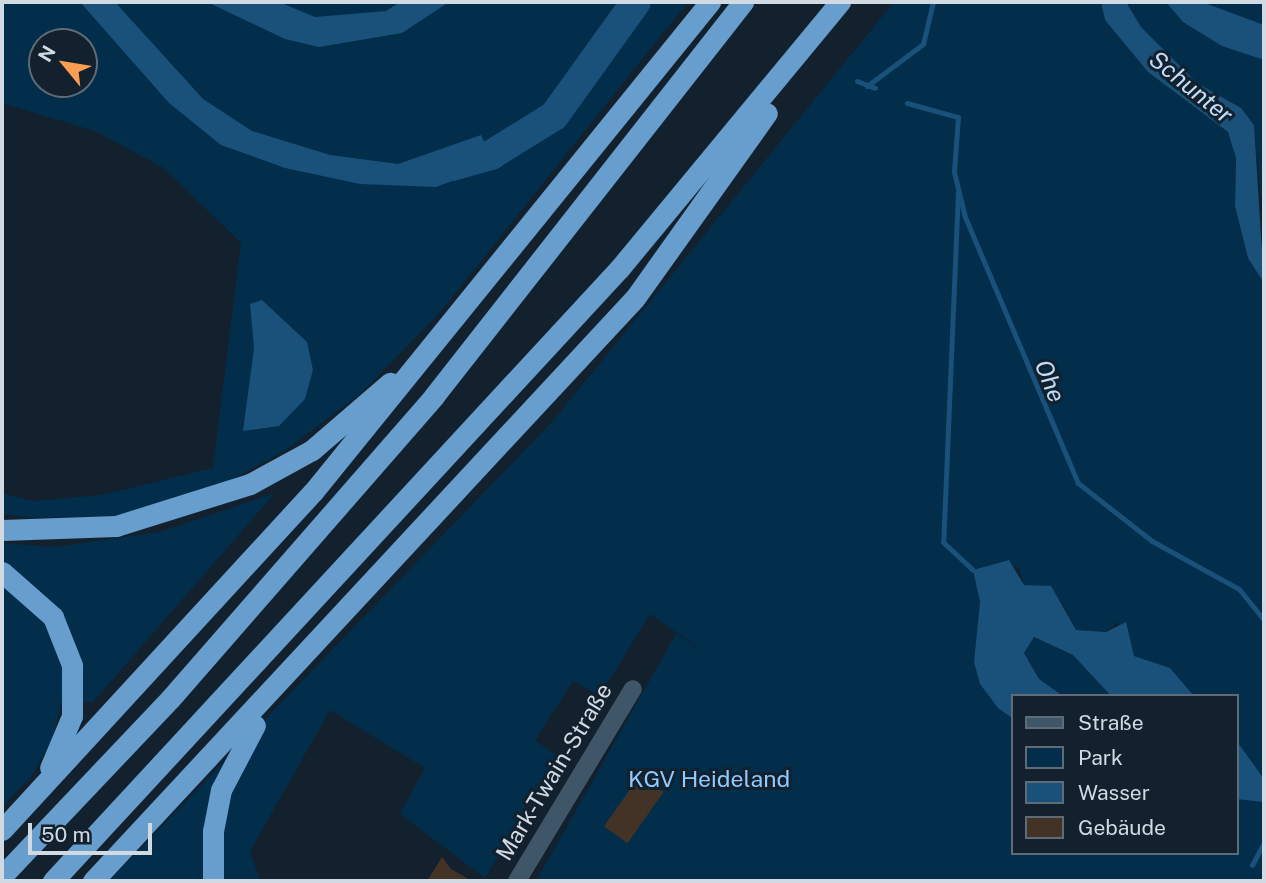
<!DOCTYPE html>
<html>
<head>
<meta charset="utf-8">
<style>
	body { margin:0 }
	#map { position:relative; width:1266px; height:883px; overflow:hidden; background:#13212e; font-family:"Public Sans",sans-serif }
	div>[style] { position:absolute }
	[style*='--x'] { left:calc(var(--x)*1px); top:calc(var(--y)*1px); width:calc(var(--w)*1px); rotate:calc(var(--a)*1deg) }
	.green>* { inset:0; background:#022d4b }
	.water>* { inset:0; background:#19517b }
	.stream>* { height:5px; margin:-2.5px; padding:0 2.5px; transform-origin:2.5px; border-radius:2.5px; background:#19517b }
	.river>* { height:30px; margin:-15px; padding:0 15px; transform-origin:15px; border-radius:15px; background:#19517b }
	.building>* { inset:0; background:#433327; transform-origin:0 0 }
	.minor>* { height:18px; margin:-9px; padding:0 9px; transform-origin:9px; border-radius:9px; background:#3f5568 }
	.motorway>* { height:21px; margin:-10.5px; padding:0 10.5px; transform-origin:10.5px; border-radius:10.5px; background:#679ecd }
	span { translate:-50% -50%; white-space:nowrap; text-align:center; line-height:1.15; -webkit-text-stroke:6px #13212e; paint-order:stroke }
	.street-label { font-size:23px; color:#d1dae3 }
	.park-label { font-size:23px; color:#8ecaff }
	.water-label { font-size:24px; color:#c0ddf8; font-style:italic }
	.frame { position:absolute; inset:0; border:4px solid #d1dae3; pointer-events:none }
	.legend { position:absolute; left:1011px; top:694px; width:228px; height:161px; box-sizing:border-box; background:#13212e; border:2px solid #5f6b76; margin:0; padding:9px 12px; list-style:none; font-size:21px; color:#d1dae3 }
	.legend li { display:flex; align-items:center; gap:14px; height:35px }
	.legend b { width:35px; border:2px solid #5f6b76 }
	.north { position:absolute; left:28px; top:28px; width:70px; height:70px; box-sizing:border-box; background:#13212e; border:2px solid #5f6b76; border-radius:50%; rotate:300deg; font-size:19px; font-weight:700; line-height:28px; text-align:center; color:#d1dae3 }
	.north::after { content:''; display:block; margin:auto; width:24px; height:32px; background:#fb9e51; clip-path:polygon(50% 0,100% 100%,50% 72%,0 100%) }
	.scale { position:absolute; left:28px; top:823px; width:124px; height:32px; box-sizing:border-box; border:4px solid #d1dae3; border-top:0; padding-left:9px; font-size:21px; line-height:24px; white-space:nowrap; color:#d1dae3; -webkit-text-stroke:5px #13212e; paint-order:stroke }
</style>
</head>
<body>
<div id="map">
	<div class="green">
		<i style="clip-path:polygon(evenodd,2px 2px,688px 2px,437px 316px,361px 393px,287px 449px,208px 493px,122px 516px,37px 518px,2px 514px,2px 493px,33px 501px,101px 495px,213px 468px,241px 243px,164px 168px,95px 131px,2px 103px,2px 2px,42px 42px,84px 42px,84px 84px,42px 84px,42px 42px)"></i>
		<i style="clip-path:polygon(894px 2px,1101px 2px,1105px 20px,1148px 72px,1228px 132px,1236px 158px,1235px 206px,1248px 258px,1264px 283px,1264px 779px,1236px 740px,1236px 696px,1194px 696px,1170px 668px,1134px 656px,1118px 622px,1106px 632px,1076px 630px,1061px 601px,1024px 585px,1018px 567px,999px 562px,973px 571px,980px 602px,974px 662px,998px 708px,1012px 718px,1012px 853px,1236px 853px,1236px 799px,1264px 802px,1264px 881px,536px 881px,676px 634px,715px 660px,650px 614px,600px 696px,573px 681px,535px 740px,559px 758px,485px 878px,400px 814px,425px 768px,330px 710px,250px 851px,260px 881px,109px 881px,552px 422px)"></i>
		<i style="clip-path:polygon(1126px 2px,1166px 2px,1183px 22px,1222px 46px,1264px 60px,1264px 227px,1254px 125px,1241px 108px,1197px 83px,1141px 27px)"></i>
		<i style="clip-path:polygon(1202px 2px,1264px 2px,1264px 25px,1220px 12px)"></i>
		<i style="clip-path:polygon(275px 493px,93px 702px,62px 701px,52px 740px,31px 777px,2px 806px,2px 543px,54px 547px,160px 532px)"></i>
		<i style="clip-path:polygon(1033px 637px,1073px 655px,1111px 696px,1063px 696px,1039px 679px,1024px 653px)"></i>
	</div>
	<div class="water">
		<i style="clip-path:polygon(80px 2px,115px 2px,203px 99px,252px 131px,330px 155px,398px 164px,481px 135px,495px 165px,436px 187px,360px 184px,285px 168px,221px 145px,169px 103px)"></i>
		<i style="clip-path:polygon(207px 2px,279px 2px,315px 17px,386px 11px,400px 2px,449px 2px,402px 33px,319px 47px,285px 39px)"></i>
		<i style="clip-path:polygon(1101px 2px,1126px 2px,1141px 27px,1197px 83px,1241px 108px,1254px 125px,1264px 283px,1248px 258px,1235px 206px,1236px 158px,1228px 132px,1148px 72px,1105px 20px)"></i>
		<i style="clip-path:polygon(1166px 2px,1202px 2px,1264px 25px,1264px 60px,1222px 46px,1183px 22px)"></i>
		<i style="clip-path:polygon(262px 300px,307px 342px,313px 370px,305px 399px,279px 426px,243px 431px,254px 348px,250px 304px)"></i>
		<i style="clip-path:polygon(1009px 560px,1024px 585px,1051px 586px,1076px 630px,1106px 632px,1126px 622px,1134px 656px,1170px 668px,1194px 696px,1111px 696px,1073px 655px,1034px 637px,1024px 653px,1039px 679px,1063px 696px,1012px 696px,1012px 718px,998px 708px,980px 684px,974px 662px,980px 602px,973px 570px)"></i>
		<i style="clip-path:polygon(1236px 740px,1264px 779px,1264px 802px,1236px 799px)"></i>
	</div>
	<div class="stream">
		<i style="--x:857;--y:81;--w:19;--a:21"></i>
		<i style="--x:867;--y:86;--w:70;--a:-36.9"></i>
		<i style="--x:923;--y:44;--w:43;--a:-76.6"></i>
		<i style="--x:907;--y:103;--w:53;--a:15.4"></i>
		<i style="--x:958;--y:117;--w:55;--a:94.2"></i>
		<i style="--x:954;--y:172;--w:46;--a:76.3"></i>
		<i style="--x:965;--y:217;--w:289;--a:67"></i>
		<i style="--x:1078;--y:483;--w:94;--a:38.1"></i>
		<i style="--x:1152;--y:541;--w:99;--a:28.9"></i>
		<i style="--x:1239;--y:589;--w:40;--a:51"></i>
		<i style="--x:958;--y:191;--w:351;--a:92.4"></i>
		<i style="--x:943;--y:542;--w:41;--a:43"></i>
		<i style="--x:1252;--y:865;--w:26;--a:-62"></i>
	</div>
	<div class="river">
		<i style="--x:452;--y:166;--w:41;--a:-15.8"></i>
		<i style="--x:491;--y:155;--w:74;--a:-31.8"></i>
		<i style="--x:554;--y:116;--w:140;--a:-54.3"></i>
	</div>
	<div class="building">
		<i style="left:640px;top:775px;width:29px;height:63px;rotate:35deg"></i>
		<i style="clip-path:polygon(442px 857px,451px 869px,472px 881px,427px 881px)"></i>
	</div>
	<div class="minor">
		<i style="--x:517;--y:881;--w:224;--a:-58.9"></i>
	</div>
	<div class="motorway">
		<i style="--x:2;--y:530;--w:114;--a:-2"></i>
		<i style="--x:116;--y:526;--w:140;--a:-17.4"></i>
		<i style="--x:250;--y:484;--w:71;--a:-28.7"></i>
		<i style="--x:312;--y:450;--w:103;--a:-40.7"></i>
		<i style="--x:2;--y:572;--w:68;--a:41.4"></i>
		<i style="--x:53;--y:617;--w:52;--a:68.4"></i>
		<i style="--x:72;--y:665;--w:51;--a:90"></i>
		<i style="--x:72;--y:716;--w:56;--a:112.9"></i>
		<i style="--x:2;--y:830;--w:459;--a:-47.4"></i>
		<i style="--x:313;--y:492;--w:631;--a:-50.99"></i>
		<i style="--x:2;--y:876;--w:244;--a:-46.5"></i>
		<i style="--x:170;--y:699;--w:402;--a:-48.9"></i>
		<i style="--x:434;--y:396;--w:501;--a:-51.89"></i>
		<i style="--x:53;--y:881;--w:834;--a:-47.24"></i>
		<i style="--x:619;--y:269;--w:347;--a:-50.4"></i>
		<i style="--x:93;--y:881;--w:796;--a:-47.09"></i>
		<i style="--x:635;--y:298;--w:227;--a:-54.5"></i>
		<i style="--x:213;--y:881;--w:50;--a:-90"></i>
		<i style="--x:213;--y:831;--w:42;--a:-79"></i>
		<i style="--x:221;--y:790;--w:73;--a:-62.4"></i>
	</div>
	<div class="street-label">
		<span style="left:554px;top:772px;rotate:-59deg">Mark-Twain-Straße</span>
	</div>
	<div class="park-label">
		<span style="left:709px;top:779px">KGV Heideland</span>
	</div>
	<div class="water-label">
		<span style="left:1191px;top:87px;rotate:39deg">Schunter</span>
		<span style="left:1050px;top:381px;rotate:68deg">Ohe</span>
	</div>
	<div class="frame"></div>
	<ul class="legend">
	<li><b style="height:9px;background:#3f5568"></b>Straße</li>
	<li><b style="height:19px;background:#022d4b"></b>Park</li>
	<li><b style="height:19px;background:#19517b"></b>Wasser</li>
	<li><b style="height:19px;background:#433327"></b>Gebäude</li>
	</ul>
	<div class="north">N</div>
	<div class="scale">50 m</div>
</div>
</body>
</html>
